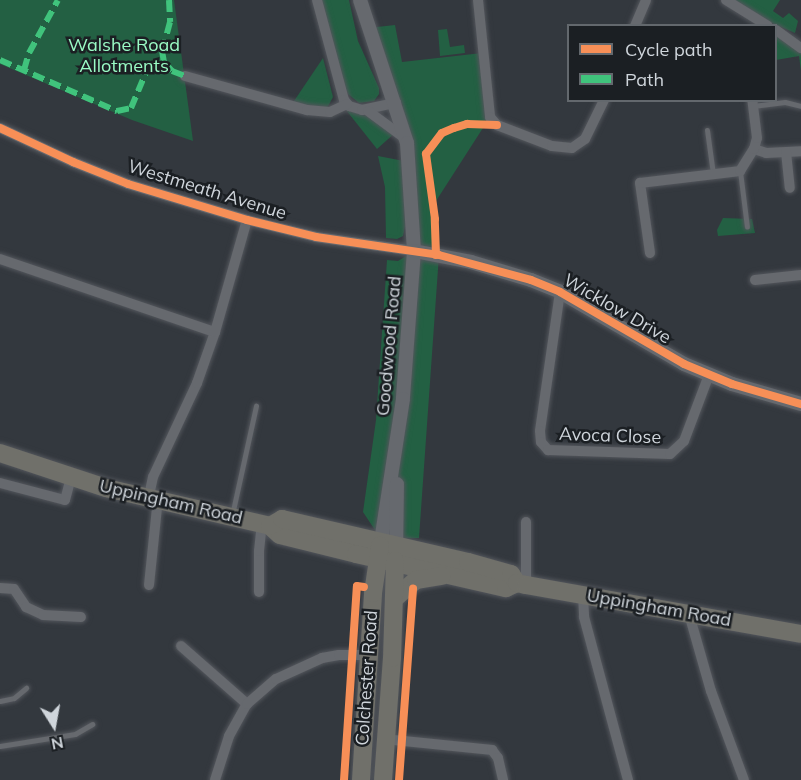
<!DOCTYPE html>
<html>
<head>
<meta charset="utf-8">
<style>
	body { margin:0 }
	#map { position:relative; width:801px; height:780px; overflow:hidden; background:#33383e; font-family:Mulish,sans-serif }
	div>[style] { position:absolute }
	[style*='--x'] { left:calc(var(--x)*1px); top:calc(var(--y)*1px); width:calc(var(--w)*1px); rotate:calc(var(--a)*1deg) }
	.green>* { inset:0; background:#236043 }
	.roads { filter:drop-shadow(0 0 2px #53565c) drop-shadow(0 0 2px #53565c) }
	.service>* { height:5px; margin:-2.5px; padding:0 2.5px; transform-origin:2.5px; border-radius:2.5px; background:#66696e }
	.minor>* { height:10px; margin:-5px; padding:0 5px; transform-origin:5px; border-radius:5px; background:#66696e }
	.tertiary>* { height:14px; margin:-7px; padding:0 7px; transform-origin:7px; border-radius:7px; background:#66696e }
	.trunk>* { height:18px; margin:-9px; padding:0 9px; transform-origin:9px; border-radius:9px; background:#70706a }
	.quiet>* { height:6px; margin-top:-3px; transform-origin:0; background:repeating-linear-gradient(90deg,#40c37c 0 12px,transparent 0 18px) }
	.cycleway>* { height:8px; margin:-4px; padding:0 4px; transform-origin:4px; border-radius:4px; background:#f78f57 }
	span { translate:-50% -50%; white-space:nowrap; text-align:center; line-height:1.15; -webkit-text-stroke:5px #1b1f23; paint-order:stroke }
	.park-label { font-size:18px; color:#9afbc5 }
	.street-label { font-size:18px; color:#cfd5db }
	.legend { position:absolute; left:567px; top:24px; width:210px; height:78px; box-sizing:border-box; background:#1b1f23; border:2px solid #63686d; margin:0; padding:8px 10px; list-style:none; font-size:18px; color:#cfd5db }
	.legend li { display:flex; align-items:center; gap:12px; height:30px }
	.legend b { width:30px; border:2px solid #63686d }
	.north { position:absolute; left:24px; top:696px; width:60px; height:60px; -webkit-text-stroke:4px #1b1f23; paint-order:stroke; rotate:169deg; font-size:16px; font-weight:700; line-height:24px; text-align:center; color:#cfd5db }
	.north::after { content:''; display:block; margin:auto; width:21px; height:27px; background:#cfd5db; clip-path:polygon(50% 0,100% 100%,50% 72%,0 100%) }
</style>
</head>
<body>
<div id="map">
	<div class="green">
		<i style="clip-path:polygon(0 0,174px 0,193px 141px,132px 120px,0 64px)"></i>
		<i style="clip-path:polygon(321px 0,349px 0,358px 41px,379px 88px,379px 94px,374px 101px,359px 103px,348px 94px,342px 83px)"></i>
		<i style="clip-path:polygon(728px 0,780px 0,773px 11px,783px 18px,789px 13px,798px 21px,795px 33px,746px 12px)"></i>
		<i style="clip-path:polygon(395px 25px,402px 62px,482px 53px,490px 117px,436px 201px,439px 255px,419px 538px,381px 539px,363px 512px,376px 420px,387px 260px,398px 261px,414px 251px,413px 160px,402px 104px,368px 28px)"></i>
		<i style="clip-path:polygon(447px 29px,450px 47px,464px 45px,465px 53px,440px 56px,438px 30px)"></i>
		<i style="clip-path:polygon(776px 30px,801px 48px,801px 71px,799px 56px,776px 60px)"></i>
		<i style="clip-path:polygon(323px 58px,333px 97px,325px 112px,292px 104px)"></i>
		<i style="clip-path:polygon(346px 110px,376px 119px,396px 132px,377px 149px)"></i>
		<i style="clip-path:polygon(378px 156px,404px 161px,405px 227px,403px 236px,397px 239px,386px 238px,385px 187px)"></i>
		<i style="clip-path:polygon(723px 218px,752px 219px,755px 233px,718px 236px,717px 230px)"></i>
	</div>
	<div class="roads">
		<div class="service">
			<i style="--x:753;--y:106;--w:32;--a:-7"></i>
			<i style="--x:785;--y:102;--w:16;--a:14"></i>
			<i style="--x:707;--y:130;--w:44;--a:82.2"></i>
			<i style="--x:740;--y:171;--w:56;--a:82.9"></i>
			<i style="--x:232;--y:515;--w:112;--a:-77.6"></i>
			<i style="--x:0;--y:701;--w:14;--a:-12"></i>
			<i style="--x:14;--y:698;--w:16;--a:-40"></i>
			<i style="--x:0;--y:746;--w:76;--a:-9.1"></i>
			<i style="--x:75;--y:734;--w:20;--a:-30"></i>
		</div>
		<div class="minor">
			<i style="--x:317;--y:0;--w:104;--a:74.9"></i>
			<i style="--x:344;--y:100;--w:8;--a:50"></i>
			<i style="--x:349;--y:106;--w:14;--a:17"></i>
			<i style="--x:362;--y:110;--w:35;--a:-12"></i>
			<i style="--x:478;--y:0;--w:118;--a:84.1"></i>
			<i style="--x:490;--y:117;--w:11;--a:49"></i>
			<i style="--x:497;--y:125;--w:59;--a:20.9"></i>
			<i style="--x:552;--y:146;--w:20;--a:6"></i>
			<i style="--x:572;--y:148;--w:16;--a:-35"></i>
			<i style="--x:585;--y:139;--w:43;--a:-64"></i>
			<i style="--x:726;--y:0;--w:49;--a:31.8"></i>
			<i style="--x:635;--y:26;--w:28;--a:-67"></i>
			<i style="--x:776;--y:30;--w:31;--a:36"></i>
			<i style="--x:185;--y:76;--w:127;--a:15.6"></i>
			<i style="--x:307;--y:110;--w:23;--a:5"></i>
			<i style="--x:330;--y:112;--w:19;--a:-25"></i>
			<i style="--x:368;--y:111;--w:47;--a:36.4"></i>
			<i style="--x:0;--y:128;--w:81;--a:25"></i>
			<i style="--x:73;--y:162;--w:59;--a:21.8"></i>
			<i style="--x:128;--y:184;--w:124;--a:16.8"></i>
			<i style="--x:247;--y:220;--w:71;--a:13.8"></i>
			<i style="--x:316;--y:237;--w:99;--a:8.1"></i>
			<i style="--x:754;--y:149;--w:13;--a:18"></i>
			<i style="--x:766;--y:153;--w:35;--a:-3"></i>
			<i style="--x:786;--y:152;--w:36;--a:84"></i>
			<i style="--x:650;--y:253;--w:71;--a:-98.1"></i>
			<i style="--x:640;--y:183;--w:101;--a:-6.8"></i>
			<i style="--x:740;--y:171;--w:26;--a:-58"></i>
			<i style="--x:754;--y:149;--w:11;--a:-75"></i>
			<i style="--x:757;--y:138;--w:38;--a:-97"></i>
			<i style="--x:0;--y:259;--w:227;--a:18.8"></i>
			<i style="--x:755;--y:280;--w:46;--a:-6.2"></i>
			<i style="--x:560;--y:292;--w:140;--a:98.2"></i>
			<i style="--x:540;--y:431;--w:11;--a:85"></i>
			<i style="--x:541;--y:442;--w:11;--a:49"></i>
			<i style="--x:548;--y:450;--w:122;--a:1.9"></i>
			<i style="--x:670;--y:454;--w:19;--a:-43"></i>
			<i style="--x:684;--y:441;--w:71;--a:-69.3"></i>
			<i style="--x:0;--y:483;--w:67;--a:14.7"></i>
			<i style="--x:65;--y:500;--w:24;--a:-75"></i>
			<i style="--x:149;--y:585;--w:77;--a:-84.1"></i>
			<i style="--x:157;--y:508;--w:18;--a:-112"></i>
			<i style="--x:150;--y:491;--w:14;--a:-78"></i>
			<i style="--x:153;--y:477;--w:104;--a:-64.9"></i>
			<i style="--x:197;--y:383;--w:54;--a:-70.6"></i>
			<i style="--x:215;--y:332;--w:116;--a:-74.1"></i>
			<i style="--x:526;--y:585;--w:63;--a:-90"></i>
			<i style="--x:0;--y:588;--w:14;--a:4"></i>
			<i style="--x:14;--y:589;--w:22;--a:56"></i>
			<i style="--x:26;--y:607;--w:19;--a:25"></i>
			<i style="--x:43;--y:615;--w:38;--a:3"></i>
			<i style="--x:259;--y:592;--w:41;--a:-90"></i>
			<i style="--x:259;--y:551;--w:27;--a:-84"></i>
			<i style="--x:583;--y:595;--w:22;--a:87"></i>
			<i style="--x:584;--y:617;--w:169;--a:74.9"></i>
			<i style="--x:689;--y:614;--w:80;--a:74.1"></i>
			<i style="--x:711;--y:691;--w:95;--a:69.7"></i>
			<i style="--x:181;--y:646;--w:88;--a:41.3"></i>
			<i style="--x:384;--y:739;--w:109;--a:5.8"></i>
			<i style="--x:492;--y:750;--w:10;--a:53"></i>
			<i style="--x:498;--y:758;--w:23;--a:77"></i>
			<i style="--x:215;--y:780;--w:46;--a:-72.3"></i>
			<i style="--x:229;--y:736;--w:37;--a:-61"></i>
			<i style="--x:247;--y:704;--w:38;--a:-41"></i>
			<i style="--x:276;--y:679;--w:51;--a:-24.5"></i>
			<i style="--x:322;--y:658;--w:17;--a:-10"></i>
			<i style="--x:339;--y:655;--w:31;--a:0"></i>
		</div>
		<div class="tertiary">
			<i style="--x:360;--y:0;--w:151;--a:71.8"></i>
			<i style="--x:407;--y:143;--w:108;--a:86.3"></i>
			<i style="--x:414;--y:251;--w:148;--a:94.3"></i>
			<i style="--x:403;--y:399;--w:144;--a:98.8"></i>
			<i style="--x:414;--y:251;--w:58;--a:10.9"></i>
			<i style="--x:471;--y:262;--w:63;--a:16.7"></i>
			<i style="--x:531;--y:280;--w:31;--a:22"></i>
			<i style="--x:560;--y:292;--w:143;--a:30.1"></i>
			<i style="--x:684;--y:364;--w:52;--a:22.6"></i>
			<i style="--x:732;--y:384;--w:72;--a:16.2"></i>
			<i style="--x:396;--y:555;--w:71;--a:-89.2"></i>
		</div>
		<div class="trunk">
			<i style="--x:0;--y:453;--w:112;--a:18.3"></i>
			<i style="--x:106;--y:488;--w:168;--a:13"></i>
			<i style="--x:270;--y:526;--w:13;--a:42"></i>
			<i style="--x:280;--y:535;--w:78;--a:14"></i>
			<i style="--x:356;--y:554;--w:154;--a:12.8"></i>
			<i style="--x:506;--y:588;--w:12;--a:-24"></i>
			<i style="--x:270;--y:526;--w:14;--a:-30"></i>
			<i style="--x:282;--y:519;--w:191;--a:13"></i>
			<i style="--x:468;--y:562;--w:45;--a:15.6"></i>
			<i style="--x:511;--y:574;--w:11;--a:56"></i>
			<i style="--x:517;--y:583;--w:9;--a:13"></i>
			<i style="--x:526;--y:585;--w:279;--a:10.1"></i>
			<i style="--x:394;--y:599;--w:29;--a:-41"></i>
			<i style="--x:416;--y:580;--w:26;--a:-9"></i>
			<i style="--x:361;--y:780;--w:187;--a:-86.3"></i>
			<i style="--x:373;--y:593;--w:48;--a:-81.5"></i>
			<i style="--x:383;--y:780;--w:122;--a:-85.8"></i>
			<i style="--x:392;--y:658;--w:97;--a:-88.2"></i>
		</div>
	</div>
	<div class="quiet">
		<i style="--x:169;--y:0;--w:22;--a:87"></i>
		<i style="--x:170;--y:22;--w:30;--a:105"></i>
		<i style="--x:162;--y:51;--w:11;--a:80"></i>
		<i style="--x:164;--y:62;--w:12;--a:48"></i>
		<i style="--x:172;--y:71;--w:14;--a:21"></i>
		<i style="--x:0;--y:60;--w:128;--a:23.6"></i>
		<i style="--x:117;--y:111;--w:14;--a:-12"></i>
		<i style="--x:131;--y:108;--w:41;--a:-67.2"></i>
		<i style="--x:147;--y:70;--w:8;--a:-45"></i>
		<i style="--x:153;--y:64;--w:11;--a:-10"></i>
		<i style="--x:24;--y:70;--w:18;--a:-74"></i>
		<i style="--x:29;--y:53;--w:60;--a:-61.3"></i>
	</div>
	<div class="cycleway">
		<i style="--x:0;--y:128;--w:81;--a:25"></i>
		<i style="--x:73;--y:162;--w:59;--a:21.8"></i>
		<i style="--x:128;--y:184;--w:124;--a:16.8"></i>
		<i style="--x:247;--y:220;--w:71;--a:13.8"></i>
		<i style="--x:316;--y:237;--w:124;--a:8.3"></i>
		<i style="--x:439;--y:255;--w:95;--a:15.2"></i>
		<i style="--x:531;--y:280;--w:31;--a:22"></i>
		<i style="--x:560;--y:292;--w:143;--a:30.1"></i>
		<i style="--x:684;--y:364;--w:52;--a:22.6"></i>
		<i style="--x:732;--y:384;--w:72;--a:16.2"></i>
		<i style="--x:436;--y:255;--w:36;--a:-92"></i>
		<i style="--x:435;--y:219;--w:66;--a:-97.9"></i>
		<i style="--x:426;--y:154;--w:26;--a:-53"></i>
		<i style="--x:442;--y:133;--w:13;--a:-23"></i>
		<i style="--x:454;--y:128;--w:14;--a:-17"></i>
		<i style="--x:467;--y:124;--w:30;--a:2"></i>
		<i style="--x:344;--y:780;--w:194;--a:-86.2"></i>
		<i style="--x:357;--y:586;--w:7;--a:8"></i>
		<i style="--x:399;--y:780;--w:192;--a:-85.8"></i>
	</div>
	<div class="park-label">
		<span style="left:124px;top:56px">Walshe Road<br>Allotments</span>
	</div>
	<div class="street-label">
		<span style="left:207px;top:190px;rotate:17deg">Westmeath Avenue</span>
		<span style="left:617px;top:309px;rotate:30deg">Wicklow Drive</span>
		<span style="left:389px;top:346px;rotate:-85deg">Goodwood Road</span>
		<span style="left:610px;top:436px;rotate:2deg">Avoca Close</span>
		<span style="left:171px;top:502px;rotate:13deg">Uppingham Road</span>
		<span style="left:659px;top:608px;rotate:10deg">Uppingham Road</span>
		<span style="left:367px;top:678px;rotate:-86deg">Colchester Road</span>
	</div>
	<ul class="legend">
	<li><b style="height:8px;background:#f78f57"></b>Cycle path</li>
	<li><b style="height:8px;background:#40c37c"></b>Path</li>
	</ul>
	<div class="north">N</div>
</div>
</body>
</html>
